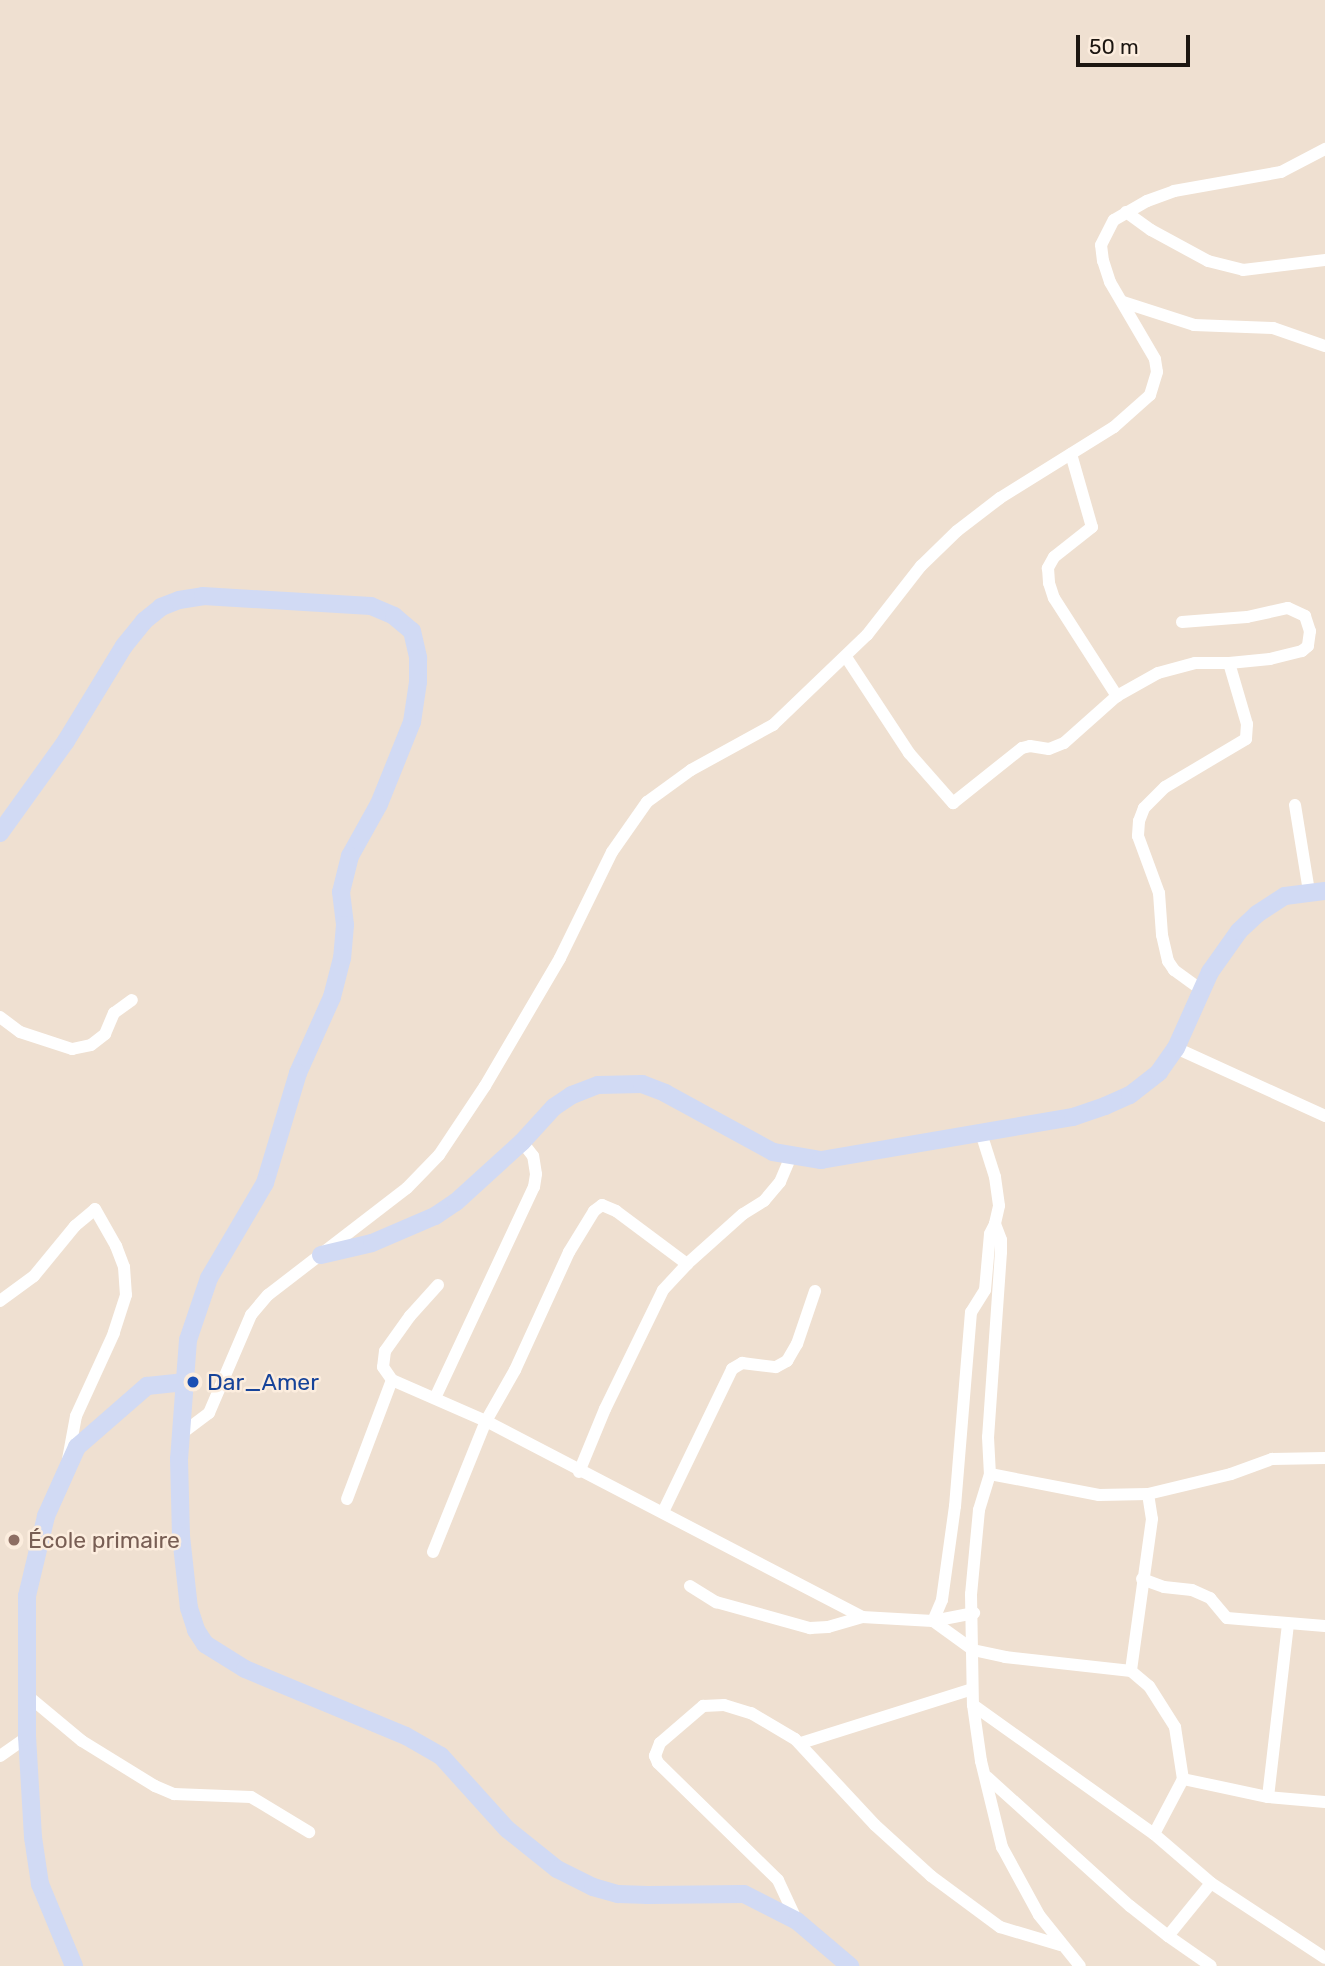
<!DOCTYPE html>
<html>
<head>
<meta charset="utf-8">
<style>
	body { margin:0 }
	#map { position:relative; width:1325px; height:1966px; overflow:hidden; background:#efe0d1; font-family:Rubik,sans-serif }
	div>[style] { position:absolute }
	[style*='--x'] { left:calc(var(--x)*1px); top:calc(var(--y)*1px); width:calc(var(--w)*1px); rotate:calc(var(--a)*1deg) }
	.street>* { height:12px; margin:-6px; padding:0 6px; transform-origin:6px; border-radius:6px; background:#fff }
	.secondary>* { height:18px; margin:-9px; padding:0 9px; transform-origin:9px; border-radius:9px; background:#d1daf4 }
	.dots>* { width:19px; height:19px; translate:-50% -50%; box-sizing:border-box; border:4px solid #fcedde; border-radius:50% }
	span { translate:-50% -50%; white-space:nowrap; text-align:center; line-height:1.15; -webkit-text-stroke:5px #fcedde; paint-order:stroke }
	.transit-label { font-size:23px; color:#164399 }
	.left { translate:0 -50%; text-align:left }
	.education-label { font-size:23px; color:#785e54 }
	.scale { position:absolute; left:1076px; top:35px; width:114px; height:32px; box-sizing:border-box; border:4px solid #1c1611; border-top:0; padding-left:9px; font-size:21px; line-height:24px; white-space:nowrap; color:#1c1611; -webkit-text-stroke:5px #fcedde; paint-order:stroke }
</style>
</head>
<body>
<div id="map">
	<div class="street">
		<i style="--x:1126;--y:212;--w:31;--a:36"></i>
		<i style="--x:1151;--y:230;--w:65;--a:28.5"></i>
		<i style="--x:1208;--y:261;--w:36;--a:14"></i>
		<i style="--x:1243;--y:270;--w:83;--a:-7"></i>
		<i style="--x:1123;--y:302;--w:75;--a:17.9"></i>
		<i style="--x:1194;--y:325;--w:79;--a:2.2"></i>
		<i style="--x:1273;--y:328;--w:55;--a:19.1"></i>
		<i style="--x:1071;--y:454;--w:76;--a:74"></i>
		<i style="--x:1092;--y:527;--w:48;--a:141.7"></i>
		<i style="--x:1054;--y:557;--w:13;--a:119"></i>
		<i style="--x:1048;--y:568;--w:15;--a:86"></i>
		<i style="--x:1049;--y:583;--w:16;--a:72"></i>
		<i style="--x:1054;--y:598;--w:117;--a:57.3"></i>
		<i style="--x:1117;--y:696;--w:47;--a:-29.3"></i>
		<i style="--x:1158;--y:673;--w:38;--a:-15"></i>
		<i style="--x:1195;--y:663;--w:34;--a:0"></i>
		<i style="--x:1182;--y:622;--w:65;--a:-4.4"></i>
		<i style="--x:1247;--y:617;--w:42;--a:-12.4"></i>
		<i style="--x:1288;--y:608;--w:19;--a:25"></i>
		<i style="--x:1305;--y:616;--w:16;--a:72"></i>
		<i style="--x:1310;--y:631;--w:15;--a:98"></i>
		<i style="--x:1308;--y:646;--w:8;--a:140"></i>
		<i style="--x:1302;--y:651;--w:33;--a:166"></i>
		<i style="--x:1270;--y:659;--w:41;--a:174.4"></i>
		<i style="--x:1229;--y:663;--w:64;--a:73.6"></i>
		<i style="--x:1247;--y:724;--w:15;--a:94"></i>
		<i style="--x:1246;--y:739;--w:94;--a:149.3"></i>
		<i style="--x:1165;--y:787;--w:30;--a:135"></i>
		<i style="--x:1144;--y:808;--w:14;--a:111"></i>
		<i style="--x:1139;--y:821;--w:15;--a:94"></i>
		<i style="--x:1138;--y:836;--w:61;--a:69.8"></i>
		<i style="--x:1159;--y:893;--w:42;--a:85.9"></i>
		<i style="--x:1162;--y:935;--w:27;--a:77"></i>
		<i style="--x:1168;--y:961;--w:11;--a:56"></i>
		<i style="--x:1174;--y:970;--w:34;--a:36"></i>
		<i style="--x:846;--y:657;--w:115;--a:56.7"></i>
		<i style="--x:909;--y:753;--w:67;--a:48.7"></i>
		<i style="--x:953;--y:803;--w:88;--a:-38.6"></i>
		<i style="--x:1022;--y:748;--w:8;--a:-14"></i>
		<i style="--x:1030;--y:746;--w:19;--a:9"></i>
		<i style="--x:1049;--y:749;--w:16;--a:-22"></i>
		<i style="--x:1064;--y:743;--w:71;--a:-41.6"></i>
		<i style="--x:1295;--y:805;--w:87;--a:80.8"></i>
		<i style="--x:0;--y:1017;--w:25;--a:37"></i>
		<i style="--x:20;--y:1032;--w:55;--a:18.1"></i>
		<i style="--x:72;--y:1049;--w:19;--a:-12"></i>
		<i style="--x:91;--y:1045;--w:18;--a:-38"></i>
		<i style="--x:105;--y:1034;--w:23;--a:-67"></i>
		<i style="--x:114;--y:1013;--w:22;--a:-36"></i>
		<i style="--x:1176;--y:1048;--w:164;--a:24.5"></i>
		<i style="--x:981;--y:1133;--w:46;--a:72.3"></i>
		<i style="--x:995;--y:1177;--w:29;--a:82"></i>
		<i style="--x:999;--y:1206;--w:18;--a:103"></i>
		<i style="--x:995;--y:1224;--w:11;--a:117"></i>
		<i style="--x:990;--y:1234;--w:56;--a:95.1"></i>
		<i style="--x:985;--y:1290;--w:26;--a:122"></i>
		<i style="--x:971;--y:1312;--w:195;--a:94.7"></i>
		<i style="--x:955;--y:1506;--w:95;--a:97.9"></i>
		<i style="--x:942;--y:1600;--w:23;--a:113"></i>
		<i style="--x:933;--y:1621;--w:49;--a:35.9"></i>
		<i style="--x:973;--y:1650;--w:33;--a:12"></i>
		<i style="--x:1005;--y:1657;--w:127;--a:6.3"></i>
		<i style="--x:1131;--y:1671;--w:23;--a:40"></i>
		<i style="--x:1149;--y:1686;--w:49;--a:57.6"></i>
		<i style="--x:1175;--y:1727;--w:53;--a:81.3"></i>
		<i style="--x:1183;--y:1779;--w:87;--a:12"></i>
		<i style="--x:1268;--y:1797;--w:57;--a:5"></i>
		<i style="--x:995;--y:1224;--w:17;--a:69"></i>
		<i style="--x:1001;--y:1240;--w:12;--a:90"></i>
		<i style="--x:1001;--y:1252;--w:185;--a:94"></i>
		<i style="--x:988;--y:1437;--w:37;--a:87"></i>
		<i style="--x:990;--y:1474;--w:38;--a:107"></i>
		<i style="--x:979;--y:1510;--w:84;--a:95.4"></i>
		<i style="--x:971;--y:1594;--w:111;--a:89"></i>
		<i style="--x:973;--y:1705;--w:57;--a:81.9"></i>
		<i style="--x:981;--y:1761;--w:89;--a:76.3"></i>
		<i style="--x:1002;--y:1847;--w:77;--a:61.4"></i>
		<i style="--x:1039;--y:1915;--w:65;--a:51.2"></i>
		<i style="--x:438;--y:1285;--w:42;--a:132.1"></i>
		<i style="--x:410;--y:1316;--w:43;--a:125.5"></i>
		<i style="--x:385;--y:1351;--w:16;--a:97"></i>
		<i style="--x:383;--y:1367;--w:16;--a:55"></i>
		<i style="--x:392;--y:1380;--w:103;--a:23.6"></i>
		<i style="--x:486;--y:1421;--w:424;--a:27.5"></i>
		<i style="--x:862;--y:1617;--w:71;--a:3.2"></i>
		<i style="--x:933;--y:1621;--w:42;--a:-11"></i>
		<i style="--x:0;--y:1301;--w:42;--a:-36.3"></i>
		<i style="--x:34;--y:1276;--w:65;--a:-50.6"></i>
		<i style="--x:75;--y:1226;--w:26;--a:-40"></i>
		<i style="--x:95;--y:1209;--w:43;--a:60.4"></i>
		<i style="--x:116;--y:1246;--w:22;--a:69"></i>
		<i style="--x:124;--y:1267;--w:28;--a:86"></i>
		<i style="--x:126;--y:1295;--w:40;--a:108"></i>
		<i style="--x:114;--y:1333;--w:91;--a:114.6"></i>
		<i style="--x:76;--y:1416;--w:44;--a:100.5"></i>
		<i style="--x:435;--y:1398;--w:233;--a:-64.9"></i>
		<i style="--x:534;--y:1187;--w:13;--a:-81"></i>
		<i style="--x:536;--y:1174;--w:18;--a:-99"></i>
		<i style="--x:533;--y:1156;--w:18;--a:-128"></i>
		<i style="--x:181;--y:1434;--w:35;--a:-37"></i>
		<i style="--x:209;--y:1413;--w:107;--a:-66.8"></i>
		<i style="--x:251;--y:1315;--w:26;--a:-50"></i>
		<i style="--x:268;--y:1295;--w:175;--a:-37.6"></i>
		<i style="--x:407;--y:1188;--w:46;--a:-45.9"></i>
		<i style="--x:439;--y:1155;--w:83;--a:-56.3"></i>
		<i style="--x:485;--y:1086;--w:148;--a:-59.6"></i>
		<i style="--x:560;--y:958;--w:118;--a:-63.9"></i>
		<i style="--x:612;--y:852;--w:61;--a:-55"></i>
		<i style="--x:647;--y:802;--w:54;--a:-36"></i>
		<i style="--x:691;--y:770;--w:94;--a:-28.8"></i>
		<i style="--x:773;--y:725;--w:130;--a:-43.8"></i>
		<i style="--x:867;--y:635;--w:88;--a:-52"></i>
		<i style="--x:921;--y:566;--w:50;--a:-44.2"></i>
		<i style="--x:957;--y:531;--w:54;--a:-37.5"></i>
		<i style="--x:1000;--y:498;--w:134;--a:-31.9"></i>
		<i style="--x:1114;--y:427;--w:48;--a:-41.6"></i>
		<i style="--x:1150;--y:395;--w:24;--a:-73"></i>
		<i style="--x:1157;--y:372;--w:13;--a:-99"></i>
		<i style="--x:1155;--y:359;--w:89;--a:-120.3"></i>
		<i style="--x:1110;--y:282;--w:22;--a:-108"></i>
		<i style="--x:1103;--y:261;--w:16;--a:-97"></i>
		<i style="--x:1101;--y:245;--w:28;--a:-63"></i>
		<i style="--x:1114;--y:220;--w:38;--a:-30"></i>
		<i style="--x:1147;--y:201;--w:29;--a:-20"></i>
		<i style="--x:1174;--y:191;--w:109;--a:-10.1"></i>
		<i style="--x:1281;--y:172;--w:50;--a:-27.6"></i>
		<i style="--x:579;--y:1472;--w:68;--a:-67.6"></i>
		<i style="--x:605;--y:1409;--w:132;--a:-64"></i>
		<i style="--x:663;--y:1290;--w:35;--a:-47"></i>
		<i style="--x:687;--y:1264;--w:75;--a:-41.8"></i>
		<i style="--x:743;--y:1214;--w:25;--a:-32"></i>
		<i style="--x:764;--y:1201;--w:25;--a:-50"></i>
		<i style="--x:780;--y:1182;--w:28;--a:-67"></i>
		<i style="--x:990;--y:1474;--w:111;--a:10.9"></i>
		<i style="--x:1099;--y:1495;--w:49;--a:-1.2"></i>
		<i style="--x:1148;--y:1494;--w:25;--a:81"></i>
		<i style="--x:1152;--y:1519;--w:153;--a:97.9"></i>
		<i style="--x:1148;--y:1494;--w:85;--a:-13.5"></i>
		<i style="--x:1231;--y:1474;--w:44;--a:-20.1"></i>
		<i style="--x:1272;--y:1459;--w:53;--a:-1.1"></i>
		<i style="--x:347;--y:1499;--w:127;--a:-69.3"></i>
		<i style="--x:663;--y:1512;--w:159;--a:-64.2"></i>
		<i style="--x:732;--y:1369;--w:12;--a:-31"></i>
		<i style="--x:742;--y:1363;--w:34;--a:7"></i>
		<i style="--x:776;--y:1367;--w:13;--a:-29"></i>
		<i style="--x:787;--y:1361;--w:20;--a:-60"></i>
		<i style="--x:797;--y:1344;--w:56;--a:-71.2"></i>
		<i style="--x:433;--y:1552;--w:141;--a:-68"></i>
		<i style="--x:486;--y:1421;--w:59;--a:-60.4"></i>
		<i style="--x:515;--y:1370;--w:130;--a:-65.4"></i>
		<i style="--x:569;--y:1252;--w:48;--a:-58.6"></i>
		<i style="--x:594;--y:1211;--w:10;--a:-37"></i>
		<i style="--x:602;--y:1205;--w:15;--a:23"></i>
		<i style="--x:616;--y:1211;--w:89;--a:36.7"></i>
		<i style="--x:1142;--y:1579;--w:23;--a:20"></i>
		<i style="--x:1164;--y:1587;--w:28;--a:6"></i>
		<i style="--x:1192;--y:1590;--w:20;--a:24"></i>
		<i style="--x:1210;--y:1598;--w:26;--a:50"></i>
		<i style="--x:1227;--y:1618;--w:98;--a:4.7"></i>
		<i style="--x:690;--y:1586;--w:31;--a:32"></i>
		<i style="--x:716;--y:1602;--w:98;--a:15.5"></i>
		<i style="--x:810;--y:1628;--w:18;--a:-3"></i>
		<i style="--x:828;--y:1627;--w:35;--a:-16"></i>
		<i style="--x:28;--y:1696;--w:70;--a:39.8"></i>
		<i style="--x:82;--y:1741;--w:86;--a:31.7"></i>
		<i style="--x:155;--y:1786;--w:21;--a:23"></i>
		<i style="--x:174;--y:1794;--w:77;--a:2.2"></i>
		<i style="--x:251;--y:1797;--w:68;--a:31.1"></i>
		<i style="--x:973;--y:1705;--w:222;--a:35.5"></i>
		<i style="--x:1154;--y:1834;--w:62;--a:-62.2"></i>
		<i style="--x:801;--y:1743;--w:179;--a:-17.5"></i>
		<i style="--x:0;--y:1756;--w:33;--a:-35"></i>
		<i style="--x:987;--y:1777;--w:193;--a:42.1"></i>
		<i style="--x:1130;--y:1906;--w:48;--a:38.3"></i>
		<i style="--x:1168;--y:1936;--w:68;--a:-50.9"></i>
		<i style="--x:1268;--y:1797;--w:174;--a:-83.4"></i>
		<i style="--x:1154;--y:1834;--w:75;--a:40.7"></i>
		<i style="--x:1211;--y:1883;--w:136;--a:33.3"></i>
		<i style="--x:797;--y:1921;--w:45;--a:-114.9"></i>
		<i style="--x:778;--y:1880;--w:168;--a:-135.7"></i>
		<i style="--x:658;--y:1763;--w:8;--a:-113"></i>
		<i style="--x:655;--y:1756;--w:14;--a:-69"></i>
		<i style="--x:660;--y:1743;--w:57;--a:-40.7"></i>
		<i style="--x:703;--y:1706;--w:21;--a:-3"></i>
		<i style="--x:724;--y:1705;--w:28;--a:17"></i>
		<i style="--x:751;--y:1713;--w:51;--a:30.6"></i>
		<i style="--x:795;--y:1739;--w:117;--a:47.1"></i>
		<i style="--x:875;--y:1825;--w:76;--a:42.3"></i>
		<i style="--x:931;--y:1876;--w:86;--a:36.5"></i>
		<i style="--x:1000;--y:1927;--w:63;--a:16.7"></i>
		<i style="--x:1168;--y:1936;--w:52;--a:34.9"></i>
	</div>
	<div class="secondary">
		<i style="--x:0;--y:833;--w:113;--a:-54.3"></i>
		<i style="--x:66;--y:741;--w:111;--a:-58.6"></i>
		<i style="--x:124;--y:646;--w:32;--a:-51"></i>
		<i style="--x:144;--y:621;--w:22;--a:-39"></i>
		<i style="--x:161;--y:607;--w:19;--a:-21"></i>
		<i style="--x:179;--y:600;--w:24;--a:-9"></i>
		<i style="--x:203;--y:596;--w:168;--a:3.4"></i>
		<i style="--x:371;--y:606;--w:25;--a:23"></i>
		<i style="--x:394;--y:616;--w:23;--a:40"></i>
		<i style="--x:412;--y:631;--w:28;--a:77"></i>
		<i style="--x:418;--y:658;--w:24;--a:90"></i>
		<i style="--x:418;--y:682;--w:40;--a:98.5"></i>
		<i style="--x:412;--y:722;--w:88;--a:111.9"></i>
		<i style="--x:379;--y:804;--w:60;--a:119.1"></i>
		<i style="--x:350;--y:856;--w:37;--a:104"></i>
		<i style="--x:341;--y:892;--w:33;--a:83"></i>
		<i style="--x:345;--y:925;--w:33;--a:95"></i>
		<i style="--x:342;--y:958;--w:40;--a:104.4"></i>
		<i style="--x:332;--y:997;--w:83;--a:114.1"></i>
		<i style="--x:298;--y:1073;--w:115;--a:106.7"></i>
		<i style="--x:265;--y:1183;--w:110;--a:120.5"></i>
		<i style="--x:209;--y:1278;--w:65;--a:108.7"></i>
		<i style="--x:188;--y:1340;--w:119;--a:94.3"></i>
		<i style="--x:179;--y:1459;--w:77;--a:88.5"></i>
		<i style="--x:181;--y:1536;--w:72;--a:83.7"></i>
		<i style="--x:189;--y:1608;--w:23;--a:72"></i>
		<i style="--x:196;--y:1630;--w:17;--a:57"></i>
		<i style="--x:205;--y:1644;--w:47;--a:32"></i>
		<i style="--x:245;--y:1669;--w:174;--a:22.6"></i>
		<i style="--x:406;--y:1736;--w:40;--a:29.7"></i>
		<i style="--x:441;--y:1756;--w:98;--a:47.9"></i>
		<i style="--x:507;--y:1829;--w:64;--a:38.7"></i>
		<i style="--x:557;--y:1869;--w:40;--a:26.6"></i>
		<i style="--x:593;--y:1887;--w:26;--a:16"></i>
		<i style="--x:618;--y:1894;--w:30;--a:2"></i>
		<i style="--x:648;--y:1895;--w:96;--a:-0.6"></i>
		<i style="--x:744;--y:1894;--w:59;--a:27"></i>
		<i style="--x:797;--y:1921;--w:70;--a:40.3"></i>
		<i style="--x:321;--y:1255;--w:52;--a:-13.2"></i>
		<i style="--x:372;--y:1243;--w:69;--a:-23.2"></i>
		<i style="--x:435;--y:1216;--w:25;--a:-34"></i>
		<i style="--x:456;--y:1202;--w:89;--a:-42.3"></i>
		<i style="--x:522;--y:1142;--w:47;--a:-47.6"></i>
		<i style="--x:554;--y:1107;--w:22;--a:-34"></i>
		<i style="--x:572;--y:1095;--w:28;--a:-21"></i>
		<i style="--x:598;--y:1085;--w:44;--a:-1.3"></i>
		<i style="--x:642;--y:1084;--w:25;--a:21"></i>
		<i style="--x:665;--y:1093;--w:123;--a:28.6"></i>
		<i style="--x:773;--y:1152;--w:49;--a:9.5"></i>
		<i style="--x:821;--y:1160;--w:256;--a:-9.7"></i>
		<i style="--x:1073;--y:1117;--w:34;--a:-19"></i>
		<i style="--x:1105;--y:1106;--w:27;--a:-24"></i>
		<i style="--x:1130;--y:1095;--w:37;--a:-38"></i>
		<i style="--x:1159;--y:1072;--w:29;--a:-55"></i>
		<i style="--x:1176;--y:1048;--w:83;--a:-65.9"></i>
		<i style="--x:1210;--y:972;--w:50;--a:-54.7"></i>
		<i style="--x:1239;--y:931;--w:25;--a:-43"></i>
		<i style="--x:1257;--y:914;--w:33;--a:-33"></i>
		<i style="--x:1285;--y:896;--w:40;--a:-7.1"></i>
		<i style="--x:74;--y:1966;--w:89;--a:-112.5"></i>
		<i style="--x:40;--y:1884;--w:48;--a:-98.5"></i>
		<i style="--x:33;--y:1837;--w:100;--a:-93.4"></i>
		<i style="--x:27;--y:1737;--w:141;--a:-90"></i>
		<i style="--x:27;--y:1596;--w:82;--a:-76.6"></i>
		<i style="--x:46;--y:1516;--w:76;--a:-65.8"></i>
		<i style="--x:77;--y:1447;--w:93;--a:-41.1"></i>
		<i style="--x:147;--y:1386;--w:36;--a:-6"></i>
	</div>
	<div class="dots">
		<i style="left:193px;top:1382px;background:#1a4fb4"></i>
		<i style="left:14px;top:1540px;background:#8d6e63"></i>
	</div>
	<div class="transit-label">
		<span class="left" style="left:207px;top:1382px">Dar_Amer</span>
	</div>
	<div class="education-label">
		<span class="left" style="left:28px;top:1540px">École primaire</span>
	</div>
	<div class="scale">50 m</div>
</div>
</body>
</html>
